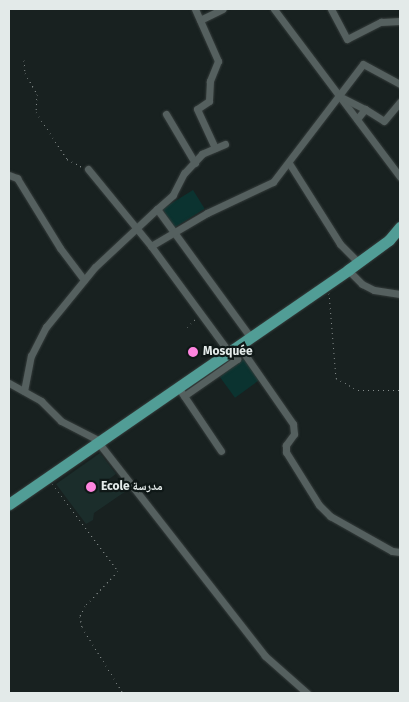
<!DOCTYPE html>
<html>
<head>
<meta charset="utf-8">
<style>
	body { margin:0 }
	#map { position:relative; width:409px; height:702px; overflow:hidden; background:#182120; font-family:"Fira Sans","Noto Naskh Arabic",sans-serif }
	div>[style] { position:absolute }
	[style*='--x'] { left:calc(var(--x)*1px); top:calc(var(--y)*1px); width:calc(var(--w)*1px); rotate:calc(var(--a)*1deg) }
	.built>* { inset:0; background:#1b2d2b }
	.green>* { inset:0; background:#0b3330; transform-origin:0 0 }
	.path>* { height:1px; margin-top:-0.5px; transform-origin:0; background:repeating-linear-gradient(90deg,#848b8a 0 1px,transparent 0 5px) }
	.roads { filter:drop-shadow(0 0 1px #353c3b) drop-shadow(0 0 1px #353c3b) }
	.street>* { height:7px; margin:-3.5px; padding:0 3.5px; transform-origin:3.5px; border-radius:3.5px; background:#55605f }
	.primary>* { height:11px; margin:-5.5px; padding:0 5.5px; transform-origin:5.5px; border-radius:5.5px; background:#519d96 }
	.dots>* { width:14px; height:14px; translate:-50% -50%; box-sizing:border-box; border:2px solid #0f1817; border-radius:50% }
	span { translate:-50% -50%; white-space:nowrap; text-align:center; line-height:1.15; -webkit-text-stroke:4.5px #0f1817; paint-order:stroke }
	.poi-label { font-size:12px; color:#e3eae9; font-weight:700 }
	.left { translate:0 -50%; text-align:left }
	.frame { position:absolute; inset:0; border:10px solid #e3eae9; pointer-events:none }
</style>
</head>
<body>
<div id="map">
	<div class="built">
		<i style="clip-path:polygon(100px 453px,116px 474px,109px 479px,113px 484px,119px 480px,126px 491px,94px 513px,93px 520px,86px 524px,56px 484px)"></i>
	</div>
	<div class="green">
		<i style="left:193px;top:190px;width:22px;height:36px;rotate:58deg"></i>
		<i style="left:244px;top:359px;width:26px;height:30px;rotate:54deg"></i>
	</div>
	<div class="path">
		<i style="--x:24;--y:60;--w:13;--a:86"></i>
		<i style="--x:25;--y:73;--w:24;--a:60"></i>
		<i style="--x:37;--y:94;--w:18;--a:93"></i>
		<i style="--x:36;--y:112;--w:56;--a:56.6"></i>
		<i style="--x:67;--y:159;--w:17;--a:28"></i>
		<i style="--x:329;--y:293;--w:85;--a:85.3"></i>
		<i style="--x:336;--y:378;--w:25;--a:29"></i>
		<i style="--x:358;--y:390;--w:42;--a:0"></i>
		<i style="--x:187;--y:327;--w:12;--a:-42"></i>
		<i style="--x:52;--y:484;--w:109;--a:52.8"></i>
		<i style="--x:118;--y:571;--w:48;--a:133.3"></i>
		<i style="--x:85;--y:606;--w:11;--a:117"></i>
		<i style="--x:80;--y:616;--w:11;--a:80"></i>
		<i style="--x:82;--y:627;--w:78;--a:58.2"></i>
	</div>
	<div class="roads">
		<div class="street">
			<i style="--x:195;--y:9;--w:57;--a:66.1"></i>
			<i style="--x:218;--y:61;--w:22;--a:112"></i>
			<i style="--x:210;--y:81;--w:20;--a:93"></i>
			<i style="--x:209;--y:101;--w:14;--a:146"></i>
			<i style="--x:197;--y:109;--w:43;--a:65.2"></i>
			<i style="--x:274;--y:9;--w:210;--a:53.1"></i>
			<i style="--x:331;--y:9;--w:34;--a:62"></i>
			<i style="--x:347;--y:39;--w:38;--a:-27"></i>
			<i style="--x:381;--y:22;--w:19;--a:-3"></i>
			<i style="--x:200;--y:20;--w:25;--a:-26"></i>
			<i style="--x:343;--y:98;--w:25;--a:27"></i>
			<i style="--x:166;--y:114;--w:57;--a:59.4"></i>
			<i style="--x:357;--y:119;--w:13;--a:-51"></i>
			<i style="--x:365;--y:109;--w:22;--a:32"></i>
			<i style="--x:384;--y:121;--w:25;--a:-50"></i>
			<i style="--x:225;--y:144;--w:25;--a:157"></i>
			<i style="--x:202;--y:154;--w:26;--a:133"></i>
			<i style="--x:184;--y:173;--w:25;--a:117"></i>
			<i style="--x:173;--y:195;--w:21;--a:139"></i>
			<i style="--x:157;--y:209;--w:160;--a:53.9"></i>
			<i style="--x:289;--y:163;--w:96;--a:57.8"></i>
			<i style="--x:340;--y:244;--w:25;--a:45"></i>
			<i style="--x:88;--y:169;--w:99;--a:50.7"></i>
			<i style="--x:151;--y:246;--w:65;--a:-30.5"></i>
			<i style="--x:207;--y:213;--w:73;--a:-25.2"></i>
			<i style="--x:273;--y:182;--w:148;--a:-52.7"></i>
			<i style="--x:363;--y:64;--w:42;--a:28.4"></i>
			<i style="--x:9;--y:175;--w:9;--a:21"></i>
			<i style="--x:17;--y:178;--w:82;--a:58.4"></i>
			<i style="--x:60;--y:248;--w:40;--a:53"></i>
			<i style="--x:151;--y:246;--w:132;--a:53.7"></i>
			<i style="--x:348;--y:270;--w:20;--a:45"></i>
			<i style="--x:362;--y:284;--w:13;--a:27"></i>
			<i style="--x:374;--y:290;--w:26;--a:9"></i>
			<i style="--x:239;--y:346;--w:95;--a:55.3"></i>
			<i style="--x:293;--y:424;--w:10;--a:84"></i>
			<i style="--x:294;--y:434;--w:14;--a:126"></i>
			<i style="--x:286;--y:445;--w:7;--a:90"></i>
			<i style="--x:286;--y:452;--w:62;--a:58.1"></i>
			<i style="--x:319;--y:505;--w:16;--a:45"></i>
			<i style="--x:330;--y:516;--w:71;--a:29.4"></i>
			<i style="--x:392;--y:551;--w:8;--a:7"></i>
			<i style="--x:9;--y:383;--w:37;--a:29"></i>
			<i style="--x:41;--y:401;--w:28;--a:45"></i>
			<i style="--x:61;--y:421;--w:44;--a:27.1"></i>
			<i style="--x:178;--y:387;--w:77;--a:56.1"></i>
			<i style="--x:24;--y:391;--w:36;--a:-79"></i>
			<i style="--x:31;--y:356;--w:33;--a:-63"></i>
			<i style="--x:46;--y:327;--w:77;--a:-50.8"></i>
			<i style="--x:95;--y:267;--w:85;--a:-43.1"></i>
			<i style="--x:184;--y:396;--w:65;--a:-34.9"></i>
			<i style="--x:237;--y:359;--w:10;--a:-107"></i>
			<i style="--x:98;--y:442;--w:271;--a:52"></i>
			<i style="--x:265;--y:656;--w:56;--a:41.4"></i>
		</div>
		<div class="primary">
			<i style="--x:9;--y:504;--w:412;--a:-34.6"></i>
			<i style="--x:348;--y:270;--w:51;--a:-36.2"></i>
			<i style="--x:389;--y:240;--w:17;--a:-50"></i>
		</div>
	</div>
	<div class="dots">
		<i style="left:193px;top:352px;background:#fe85df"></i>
		<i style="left:91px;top:487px;background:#fe85df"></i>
	</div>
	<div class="poi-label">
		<span class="left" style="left:203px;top:352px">Mosquée</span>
		<span class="left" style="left:101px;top:487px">Ecole مدرسة</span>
	</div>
	<div class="frame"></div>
</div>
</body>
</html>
